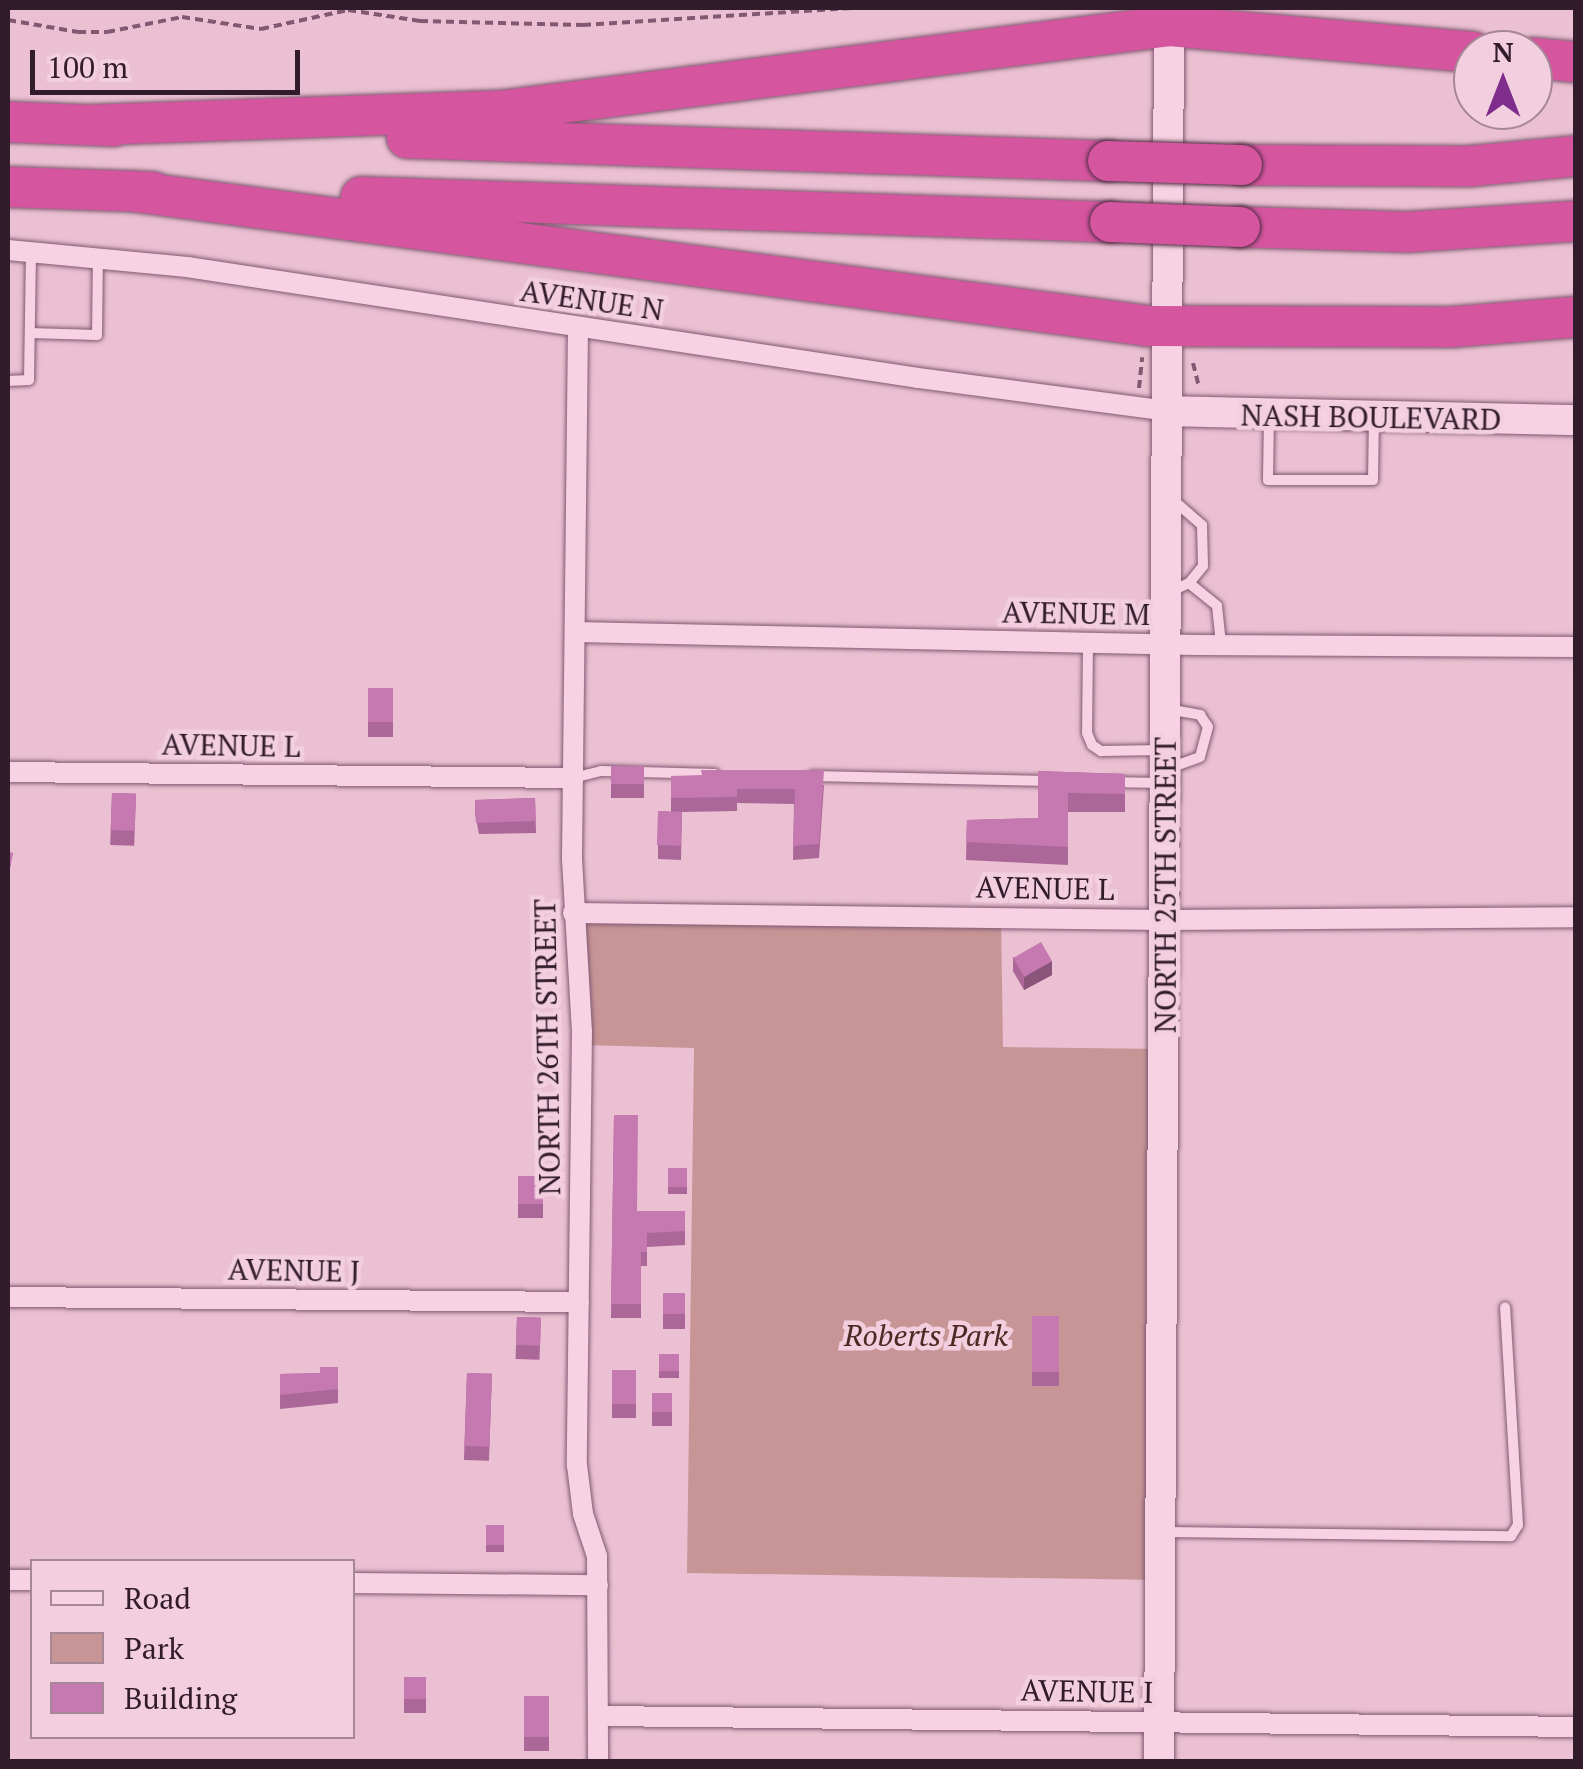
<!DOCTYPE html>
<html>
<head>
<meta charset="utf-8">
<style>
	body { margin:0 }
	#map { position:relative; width:1583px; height:1769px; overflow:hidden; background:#eac0d2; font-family:"PT Serif",serif }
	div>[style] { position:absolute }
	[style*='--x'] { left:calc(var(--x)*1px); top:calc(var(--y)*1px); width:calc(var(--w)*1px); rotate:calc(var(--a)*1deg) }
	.green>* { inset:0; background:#c79596 }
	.path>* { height:4px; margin-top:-2px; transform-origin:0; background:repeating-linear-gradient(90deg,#815972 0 8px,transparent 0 13px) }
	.roads { filter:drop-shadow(0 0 2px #815972) drop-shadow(0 0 2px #815972) }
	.lane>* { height:10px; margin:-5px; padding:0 5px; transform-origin:5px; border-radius:5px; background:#f6d2e2 }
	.street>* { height:20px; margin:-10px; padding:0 10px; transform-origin:10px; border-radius:10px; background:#f6d2e2 }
	.secondary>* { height:30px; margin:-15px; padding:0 15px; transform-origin:15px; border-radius:15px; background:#f6d2e2 }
	.highway>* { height:40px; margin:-20px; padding:0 20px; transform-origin:20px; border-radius:20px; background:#d5559f }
	.bridges { filter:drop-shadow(0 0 2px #4f2d44) drop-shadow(0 0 2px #4f2d44) }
	.highway-bridge>* { height:40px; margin:-20px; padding:0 20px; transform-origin:20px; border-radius:20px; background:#d5559f }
	.wall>* { inset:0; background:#aa6797; transform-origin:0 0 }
	.shaded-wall>* { inset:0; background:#8b547b }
	.building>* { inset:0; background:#c678b0; transform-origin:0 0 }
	span { translate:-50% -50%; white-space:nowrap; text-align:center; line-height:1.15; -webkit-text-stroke:9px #f2cede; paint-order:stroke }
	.street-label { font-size:30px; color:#321c2b }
	.park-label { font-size:30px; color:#4d2924; font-style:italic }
	.frame { position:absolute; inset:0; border:10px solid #321c2b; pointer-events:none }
	.legend { position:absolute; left:30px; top:1559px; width:325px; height:180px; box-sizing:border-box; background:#f2cede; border:2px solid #a58796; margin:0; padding:12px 18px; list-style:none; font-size:30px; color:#321c2b }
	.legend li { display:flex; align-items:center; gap:20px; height:50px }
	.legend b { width:50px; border:2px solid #a58796 }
	.north { position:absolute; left:1453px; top:30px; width:100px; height:100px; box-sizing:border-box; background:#f2cede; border:2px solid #a58796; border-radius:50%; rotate:0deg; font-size:28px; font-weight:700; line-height:40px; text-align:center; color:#321c2b }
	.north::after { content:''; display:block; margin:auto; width:35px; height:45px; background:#7e2d8c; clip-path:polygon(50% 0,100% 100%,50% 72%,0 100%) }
	.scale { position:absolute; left:30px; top:50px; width:270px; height:45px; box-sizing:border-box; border:5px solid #321c2b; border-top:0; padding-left:12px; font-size:30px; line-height:35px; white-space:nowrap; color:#321c2b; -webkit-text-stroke:8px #f2cede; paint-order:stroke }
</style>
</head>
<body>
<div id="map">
	<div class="green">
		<i style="clip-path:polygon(573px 913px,1001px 918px,1003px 1047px,1164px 1049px,1160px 1580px,687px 1573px,694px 1048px,582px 1045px)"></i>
	</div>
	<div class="path">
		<i style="--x:8;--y:20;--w:71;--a:9.7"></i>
		<i style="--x:78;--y:32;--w:29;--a:0"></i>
		<i style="--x:107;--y:32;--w:76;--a:-11.3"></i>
		<i style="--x:182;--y:17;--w:80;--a:8.6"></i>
		<i style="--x:261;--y:29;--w:89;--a:-12.3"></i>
		<i style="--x:348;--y:10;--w:73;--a:8.7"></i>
		<i style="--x:420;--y:21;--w:163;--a:1.4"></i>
		<i style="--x:583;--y:25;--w:269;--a:-3.6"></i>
		<i style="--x:1193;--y:363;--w:25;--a:76"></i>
		<i style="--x:1139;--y:388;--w:31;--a:-84"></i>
	</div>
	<div class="roads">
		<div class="lane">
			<i style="--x:30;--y:333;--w:67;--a:1.7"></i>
			<i style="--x:97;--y:335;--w:78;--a:-89.3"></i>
			<i style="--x:8;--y:381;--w:21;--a:-3"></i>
			<i style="--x:29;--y:380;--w:127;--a:-89.1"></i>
			<i style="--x:1269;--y:416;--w:64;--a:90.9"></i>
			<i style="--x:1268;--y:480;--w:105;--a:0"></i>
			<i style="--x:1373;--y:480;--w:63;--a:-89.1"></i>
			<i style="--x:1172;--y:499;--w:40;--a:41"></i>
			<i style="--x:1202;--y:525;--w:41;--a:88.6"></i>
			<i style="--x:1203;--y:566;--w:22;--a:129"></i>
			<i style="--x:1189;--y:583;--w:19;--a:155"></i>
			<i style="--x:1189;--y:583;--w:36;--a:39"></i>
			<i style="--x:1217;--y:606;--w:38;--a:84"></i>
			<i style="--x:1088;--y:643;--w:90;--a:90.6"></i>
			<i style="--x:1087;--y:733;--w:13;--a:67"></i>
			<i style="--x:1092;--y:745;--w:11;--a:34"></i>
			<i style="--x:1101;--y:751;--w:60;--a:-1"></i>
			<i style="--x:1167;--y:709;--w:34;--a:10"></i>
			<i style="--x:1200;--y:715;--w:14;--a:56"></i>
			<i style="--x:1208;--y:727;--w:31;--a:105"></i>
			<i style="--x:1200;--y:757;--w:33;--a:160"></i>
			<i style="--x:812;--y:776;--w:237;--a:1.2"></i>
			<i style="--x:573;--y:778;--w:29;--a:-14"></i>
			<i style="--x:601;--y:771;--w:114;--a:1.5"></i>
			<i style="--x:1111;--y:782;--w:48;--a:1.2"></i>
			<i style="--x:1166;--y:1532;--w:345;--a:0.7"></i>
			<i style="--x:1511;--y:1536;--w:13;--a:-58"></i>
			<i style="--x:1518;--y:1525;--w:218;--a:-93.4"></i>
		</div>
		<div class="street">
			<i style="--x:8;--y:250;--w:180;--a:5.4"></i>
			<i style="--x:187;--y:267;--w:739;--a:8.63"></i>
			<i style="--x:918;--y:378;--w:251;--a:7.5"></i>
			<i style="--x:578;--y:328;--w:531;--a:90.65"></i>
			<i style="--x:572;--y:859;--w:172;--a:86.7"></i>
			<i style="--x:582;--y:1031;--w:434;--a:90.7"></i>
			<i style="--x:577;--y:1465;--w:49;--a:83"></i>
			<i style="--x:583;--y:1514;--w:44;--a:71.6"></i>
			<i style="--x:597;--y:1556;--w:206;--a:89.7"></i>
			<i style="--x:575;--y:632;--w:621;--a:1.2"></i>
			<i style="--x:1196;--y:645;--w:380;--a:0.3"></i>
			<i style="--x:8;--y:772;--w:565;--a:0.61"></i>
			<i style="--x:573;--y:913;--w:592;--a:0.68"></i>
			<i style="--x:1165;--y:920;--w:411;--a:-0.4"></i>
			<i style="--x:8;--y:1297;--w:571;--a:0.5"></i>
			<i style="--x:8;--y:1580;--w:24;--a:0"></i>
			<i style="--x:352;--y:1583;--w:246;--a:0.5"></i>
			<i style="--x:598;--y:1716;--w:978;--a:0.64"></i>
		</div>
		<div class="secondary">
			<i style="--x:1167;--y:411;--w:409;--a:1.3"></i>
			<i style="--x:1159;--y:1762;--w:1736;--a:-89.67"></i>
		</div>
		<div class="highway">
			<i style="--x:1533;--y:58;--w:43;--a:5.3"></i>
			<i style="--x:8;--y:122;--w:106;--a:2.2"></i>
			<i style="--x:89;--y:125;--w:410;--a:-2"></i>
			<i style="--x:499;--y:111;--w:675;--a:-7.23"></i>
			<i style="--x:1169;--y:26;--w:305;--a:4.9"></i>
			<i style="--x:407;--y:138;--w:701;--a:1.88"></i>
			<i style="--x:1242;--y:165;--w:229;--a:0.3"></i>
			<i style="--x:1471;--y:166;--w:105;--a:-5.4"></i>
			<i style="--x:8;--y:187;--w:145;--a:2"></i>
			<i style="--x:130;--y:191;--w:1028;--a:7.55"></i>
			<i style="--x:1149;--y:326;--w:302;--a:0.2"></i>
			<i style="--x:1451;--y:327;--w:125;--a:-4.6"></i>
			<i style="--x:361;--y:197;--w:749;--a:1.91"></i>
			<i style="--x:1240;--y:227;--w:168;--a:1.7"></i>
			<i style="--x:1408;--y:232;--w:168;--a:-3.7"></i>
		</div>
	</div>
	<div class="bridges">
		<div class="highway-bridge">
			<i style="--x:1108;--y:161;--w:134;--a:1.7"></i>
			<i style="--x:1110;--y:222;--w:130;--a:2.2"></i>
		</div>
	</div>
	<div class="wall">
		<i style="left:368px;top:688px;width:25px;height:49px"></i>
		<i style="left:611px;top:766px;width:33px;height:32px"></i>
		<i style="clip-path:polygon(1038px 771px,1125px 774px,1125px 812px,1068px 812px,1068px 865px,966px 860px,967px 820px,1038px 818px)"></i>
		<i style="clip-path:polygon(671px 776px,824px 785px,819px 858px,793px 860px,794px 804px,737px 803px,737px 811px,682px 812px,681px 860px,658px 859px,658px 811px,671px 812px)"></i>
		<i style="left:112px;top:793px;width:24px;height:52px;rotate:2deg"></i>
		<i style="clip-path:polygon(535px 798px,536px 833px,479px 834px,475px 813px,475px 800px)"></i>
		<i style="left:8px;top:852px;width:5px;height:35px;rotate:11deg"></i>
		<i style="clip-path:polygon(1013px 957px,1052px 975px,1024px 990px,1013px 971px)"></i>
		<i style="clip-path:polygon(614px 1115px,637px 1211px,685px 1211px,685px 1245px,647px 1247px,647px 1266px,641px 1266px,641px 1318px,611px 1318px)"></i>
		<i style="left:668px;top:1168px;width:19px;height:26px"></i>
		<i style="left:518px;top:1176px;width:25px;height:42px"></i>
		<i style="left:663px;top:1293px;width:22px;height:36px"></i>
		<i style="left:1032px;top:1316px;width:27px;height:70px"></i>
		<i style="left:517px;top:1317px;width:24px;height:42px;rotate:2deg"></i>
		<i style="left:659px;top:1354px;width:20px;height:24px"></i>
		<i style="clip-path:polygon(338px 1367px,338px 1403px,280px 1409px,280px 1374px,320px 1373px)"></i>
		<i style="left:612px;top:1370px;width:24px;height:48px"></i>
		<i style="left:467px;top:1373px;width:25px;height:87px;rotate:2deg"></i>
		<i style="left:652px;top:1393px;width:20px;height:33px"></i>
		<i style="left:486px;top:1525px;width:18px;height:27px"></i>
		<i style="left:404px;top:1677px;width:22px;height:36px"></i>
		<i style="left:524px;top:1696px;width:25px;height:55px"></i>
	</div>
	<div class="shaded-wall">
		<i style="clip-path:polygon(1052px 961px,1052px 975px,1024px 990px,1024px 976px)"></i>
	</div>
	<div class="building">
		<i style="left:368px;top:688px;width:25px;height:34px"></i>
		<i style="left:611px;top:766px;width:33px;height:18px"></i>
		<i style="clip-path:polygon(701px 770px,824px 770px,819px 844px,793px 846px,795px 789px,737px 789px,737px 797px,671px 798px,671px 776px,702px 775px)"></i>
		<i style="clip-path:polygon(1038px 771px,1125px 774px,1125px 794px,1068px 793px,1068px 847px,966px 842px,967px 820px,1038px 818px)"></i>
		<i style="left:112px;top:793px;width:24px;height:37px;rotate:2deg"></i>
		<i style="left:535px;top:798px;width:23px;height:60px;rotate:88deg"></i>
		<i style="left:658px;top:811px;width:24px;height:34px;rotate:2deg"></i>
		<i style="left:8px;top:852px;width:5px;height:21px;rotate:11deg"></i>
		<i style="left:1041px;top:942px;width:22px;height:32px;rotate:60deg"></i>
		<i style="clip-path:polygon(614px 1115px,638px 1115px,637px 1211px,685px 1211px,685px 1231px,647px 1233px,647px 1252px,641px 1252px,641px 1304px,611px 1304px)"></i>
		<i style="left:668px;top:1168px;width:19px;height:19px"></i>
		<i style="left:518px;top:1176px;width:25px;height:28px"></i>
		<i style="left:663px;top:1293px;width:22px;height:21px"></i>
		<i style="left:1032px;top:1316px;width:27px;height:56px"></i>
		<i style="left:517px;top:1317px;width:24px;height:28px;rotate:2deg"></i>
		<i style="left:659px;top:1354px;width:20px;height:17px"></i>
		<i style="clip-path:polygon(320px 1367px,338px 1367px,338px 1389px,280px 1395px,280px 1374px,320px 1373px)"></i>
		<i style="left:612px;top:1370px;width:24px;height:34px"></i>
		<i style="left:467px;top:1373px;width:25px;height:73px;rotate:2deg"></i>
		<i style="left:652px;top:1393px;width:20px;height:19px"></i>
		<i style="left:486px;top:1525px;width:18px;height:20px"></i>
		<i style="left:404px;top:1677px;width:22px;height:22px"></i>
		<i style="left:524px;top:1696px;width:25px;height:41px"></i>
	</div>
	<div class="street-label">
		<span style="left:592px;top:300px;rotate:8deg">AVENUE N</span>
		<span style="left:1371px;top:417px;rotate:1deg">NASH BOULEVARD</span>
		<span style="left:1076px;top:613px;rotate:1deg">AVENUE M</span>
		<span style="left:231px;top:745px;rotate:1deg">AVENUE L</span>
		<span style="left:1165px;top:885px;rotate:-90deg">NORTH 25TH STREET</span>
		<span style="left:1045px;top:888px;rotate:1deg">AVENUE L</span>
		<span style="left:547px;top:1047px;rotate:-91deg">NORTH 26TH STREET</span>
		<span style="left:294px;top:1270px;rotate:1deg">AVENUE J</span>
		<span style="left:1087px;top:1691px;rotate:1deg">AVENUE I</span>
	</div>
	<div class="park-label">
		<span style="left:926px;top:1335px">Roberts Park</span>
	</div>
	<div class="frame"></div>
	<ul class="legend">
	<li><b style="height:12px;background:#f6d2e2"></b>Road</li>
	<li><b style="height:28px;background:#c79596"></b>Park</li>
	<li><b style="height:28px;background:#c678b0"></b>Building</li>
	</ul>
	<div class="north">N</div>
	<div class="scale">100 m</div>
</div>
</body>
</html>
